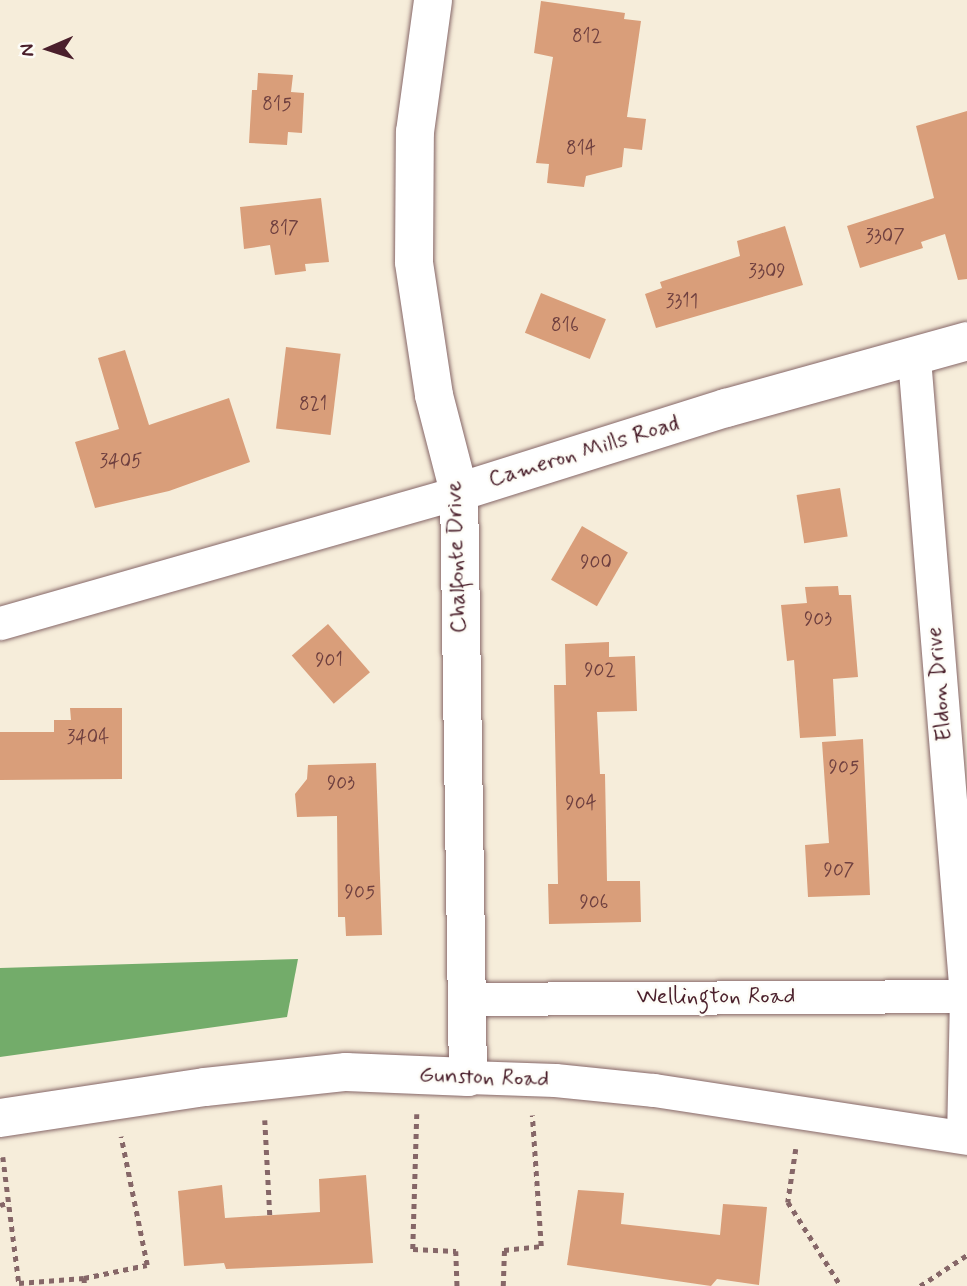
<!DOCTYPE html>
<html>
<head>
<meta charset="utf-8">
<style>
	body { margin:0 }
	#map { position:relative; width:967px; height:1286px; overflow:hidden; background:#f6edda; font-family:Mynerve,sans-serif }
	div>[style] { position:absolute }
	[style*='--x'] { left:calc(var(--x)*1px); top:calc(var(--y)*1px); width:calc(var(--w)*1px); rotate:calc(var(--a)*1deg) }
	.forest>* { inset:0; background:#73ac6a }
	.building>* { inset:0; background:#d99e7a; transform-origin:0 0 }
	.path>* { height:4.5px; margin-top:-2.25px; transform-origin:0; background:repeating-linear-gradient(90deg,#866768 0 5px,transparent 0 10px) }
	.roads { filter:drop-shadow(0 0 2px #866768) drop-shadow(0 0 2px #866768) }
	.minor>* { height:33px; margin:-16.5px; padding:0 16.5px; transform-origin:16.5px; border-radius:16.5px; background:#fff }
	.tertiary>* { height:38px; margin:-19px; padding:0 19px; transform-origin:19px; border-radius:19px; background:#fff }
	span { translate:-50% -50%; white-space:nowrap; text-align:center; line-height:1.15; -webkit-text-stroke:5px #fdfcf7; paint-order:stroke }
	.number-label { font-size:19px; color:#6e3f3f }
	.number-label span { -webkit-text-stroke-width:0 }
	.street-label { font-size:23px; color:#4a1f2b }
	.north { position:absolute; left:14px; top:14px; width:70px; height:70px; -webkit-text-stroke:5px #fdfcf7; paint-order:stroke; rotate:267deg; font-size:19px; font-weight:700; line-height:28px; text-align:center; color:#4a1f2b }
	.north::after { content:''; display:block; margin:auto; width:24px; height:32px; background:#4a1f2b; clip-path:polygon(50% 0,100% 100%,50% 72%,0 100%) }
</style>
</head>
<body>
<div id="map">
	<div class="forest">
		<i style="clip-path:polygon(298px 959px,287px 1017px,0 1057px,0 968px)"></i>
	</div>
	<div class="building">
		<i style="clip-path:polygon(541px 1px,625px 13px,624px 19px,641px 21px,627px 117px,646px 119px,642px 150px,624px 148px,622px 167px,586px 176px,584px 187px,547px 183px,549px 164px,536px 163px,553px 57px,534px 53px)"></i>
		<i style="clip-path:polygon(258px 73px,293px 75px,291px 92px,304px 93px,302px 133px,288px 132px,287px 145px,249px 143px,252px 90px,257px 90px)"></i>
		<i style="clip-path:polygon(967px 111px,967px 279px,958px 280px,945px 234px,921px 242px,923px 248px,860px 268px,847px 226px,934px 198px,916px 126px)"></i>
		<i style="clip-path:polygon(321px 198px,329px 262px,305px 264px,306px 271px,275px 275px,270px 245px,244px 249px,240px 207px)"></i>
		<i style="clip-path:polygon(785px 226px,803px 285px,656px 328px,645px 294px,662px 288px,660px 282px,740px 256px,737px 241px)"></i>
		<i style="left:541px;top:293px;width:70px;height:43px;rotate:22deg"></i>
		<i style="left:286px;top:347px;width:55px;height:82px;rotate:7deg"></i>
		<i style="clip-path:polygon(125px 350px,149px 425px,229px 398px,250px 462px,169px 491px,95px 508px,75px 442px,119px 429px,98px 358px)"></i>
		<i style="left:840px;top:488px;width:49px;height:44px;rotate:81deg"></i>
		<i style="left:582px;top:526px;width:53px;height:62px;rotate:30deg"></i>
		<i style="clip-path:polygon(838px 586px,839px 595px,851px 595px,858px 677px,833px 679px,836px 736px,800px 738px,794px 660px,787px 661px,781px 605px,807px 603px,805px 587px)"></i>
		<i style="left:328px;top:624px;width:64px;height:48px;rotate:49deg"></i>
		<i style="clip-path:polygon(609px 642px,609px 657px,635px 656px,637px 711px,597px 712px,600px 774px,605px 774px,607px 881px,640px 881px,641px 922px,549px 924px,548px 884px,558px 884px,554px 685px,566px 685px,565px 644px)"></i>
		<i style="clip-path:polygon(70px 708px,122px 708px,122px 779px,0 780px,0 732px,54px 732px,54px 720px,71px 720px)"></i>
		<i style="clip-path:polygon(863px 739px,870px 895px,808px 897px,805px 845px,829px 843px,822px 742px)"></i>
		<i style="clip-path:polygon(376px 763px,382px 935px,346px 936px,345px 917px,338px 917px,337px 816px,297px 817px,295px 794px,307px 779px,308px 765px)"></i>
		<i style="clip-path:polygon(366px 1175px,373px 1263px,226px 1269px,224px 1263px,184px 1266px,178px 1191px,222px 1185px,225px 1218px,320px 1212px,319px 1179px)"></i>
		<i style="clip-path:polygon(578px 1190px,624px 1193px,621px 1224px,720px 1235px,723px 1204px,767px 1207px,759px 1285px,717px 1279px,711px 1286px,567px 1265px)"></i>
	</div>
	<div class="path">
		<i style="--x:417;--y:1114;--w:135;--a:91.7"></i>
		<i style="--x:413;--y:1249;--w:43;--a:2.7"></i>
		<i style="--x:456;--y:1251;--w:35;--a:88"></i>
		<i style="--x:265;--y:1120;--w:95;--a:87"></i>
		<i style="--x:796;--y:1149;--w:54;--a:98.6"></i>
		<i style="--x:788;--y:1202;--w:99;--a:57.8"></i>
		<i style="--x:3;--y:1157;--w:127;--a:82.8"></i>
		<i style="--x:19;--y:1283;--w:65;--a:-4.4"></i>
		<i style="--x:84;--y:1278;--w:8;--a:83"></i>
		<i style="--x:0;--y:1205;--w:10;--a:-17"></i>
		<i style="--x:84;--y:1278;--w:64;--a:-11.7"></i>
		<i style="--x:147;--y:1265;--w:131;--a:-101.5"></i>
		<i style="--x:503;--y:1286;--w:36;--a:-88"></i>
		<i style="--x:504;--y:1250;--w:37;--a:-6"></i>
		<i style="--x:541;--y:1246;--w:131;--a:-93.9"></i>
		<i style="--x:920;--y:1286;--w:56;--a:-33.4"></i>
	</div>
	<div class="roads">
		<div class="minor">
			<i style="--x:914;--y:358;--w:640;--a:85.34"></i>
			<i style="--x:966;--y:996;--w:140;--a:91.2"></i>
			<i style="--x:0;--y:623;--w:477;--a:-15.9"></i>
			<i style="--x:464;--y:999;--w:503;--a:-0.34"></i>
			<i style="--x:468;--y:1077;--w:87;--a:2"></i>
			<i style="--x:555;--y:1080;--w:100;--a:5.8"></i>
			<i style="--x:654;--y:1090;--w:317;--a:8.7"></i>
		</div>
		<div class="tertiary">
			<i style="--x:459;--y:492;--w:280;--a:-17.5"></i>
			<i style="--x:726;--y:408;--w:250;--a:-15.5"></i>
			<i style="--x:0;--y:1118;--w:207;--a:-8.6"></i>
			<i style="--x:205;--y:1087;--w:142;--a:-6.1"></i>
			<i style="--x:346;--y:1072;--w:122;--a:2.3"></i>
			<i style="--x:468;--y:1077;--w:585;--a:-90.88"></i>
			<i style="--x:459;--y:492;--w:100;--a:-104.5"></i>
			<i style="--x:434;--y:395;--w:134;--a:-98.6"></i>
			<i style="--x:414;--y:262;--w:130;--a:-89.6"></i>
			<i style="--x:415;--y:132;--w:133;--a:-82.2"></i>
		</div>
	</div>
	<div class="number-label">
		<span style="left:587px;top:37px">812</span>
		<span style="left:277px;top:105px">815</span>
		<span style="left:581px;top:149px">814</span>
		<span style="left:284px;top:229px">817</span>
		<span style="left:885px;top:237px">3307</span>
		<span style="left:767px;top:272px">3309</span>
		<span style="left:682px;top:302px">3311</span>
		<span style="left:565px;top:326px">816</span>
		<span style="left:313px;top:405px">821</span>
		<span style="left:121px;top:462px">3405</span>
		<span style="left:596px;top:563px">900</span>
		<span style="left:818px;top:620px">903</span>
		<span style="left:329px;top:661px">901</span>
		<span style="left:600px;top:671px">902</span>
		<span style="left:88px;top:738px">3404</span>
		<span style="left:844px;top:768px">905</span>
		<span style="left:341px;top:784px">903</span>
		<span style="left:581px;top:804px">904</span>
		<span style="left:839px;top:871px">907</span>
		<span style="left:360px;top:893px">905</span>
		<span style="left:594px;top:903px">906</span>
	</div>
	<div class="street-label">
		<span style="left:584px;top:452px;rotate:-17deg">Cameron Mills Road</span>
		<span style="left:457px;top:557px;rotate:-92deg">Chalfonte Drive</span>
		<span style="left:940px;top:684px;rotate:-95deg">Eldon Drive</span>
		<span style="left:716px;top:997px">Wellington Road</span>
		<span style="left:484px;top:1078px;rotate:2deg">Gunston Road</span>
	</div>
	<div class="north">N</div>
</div>
</body>
</html>
